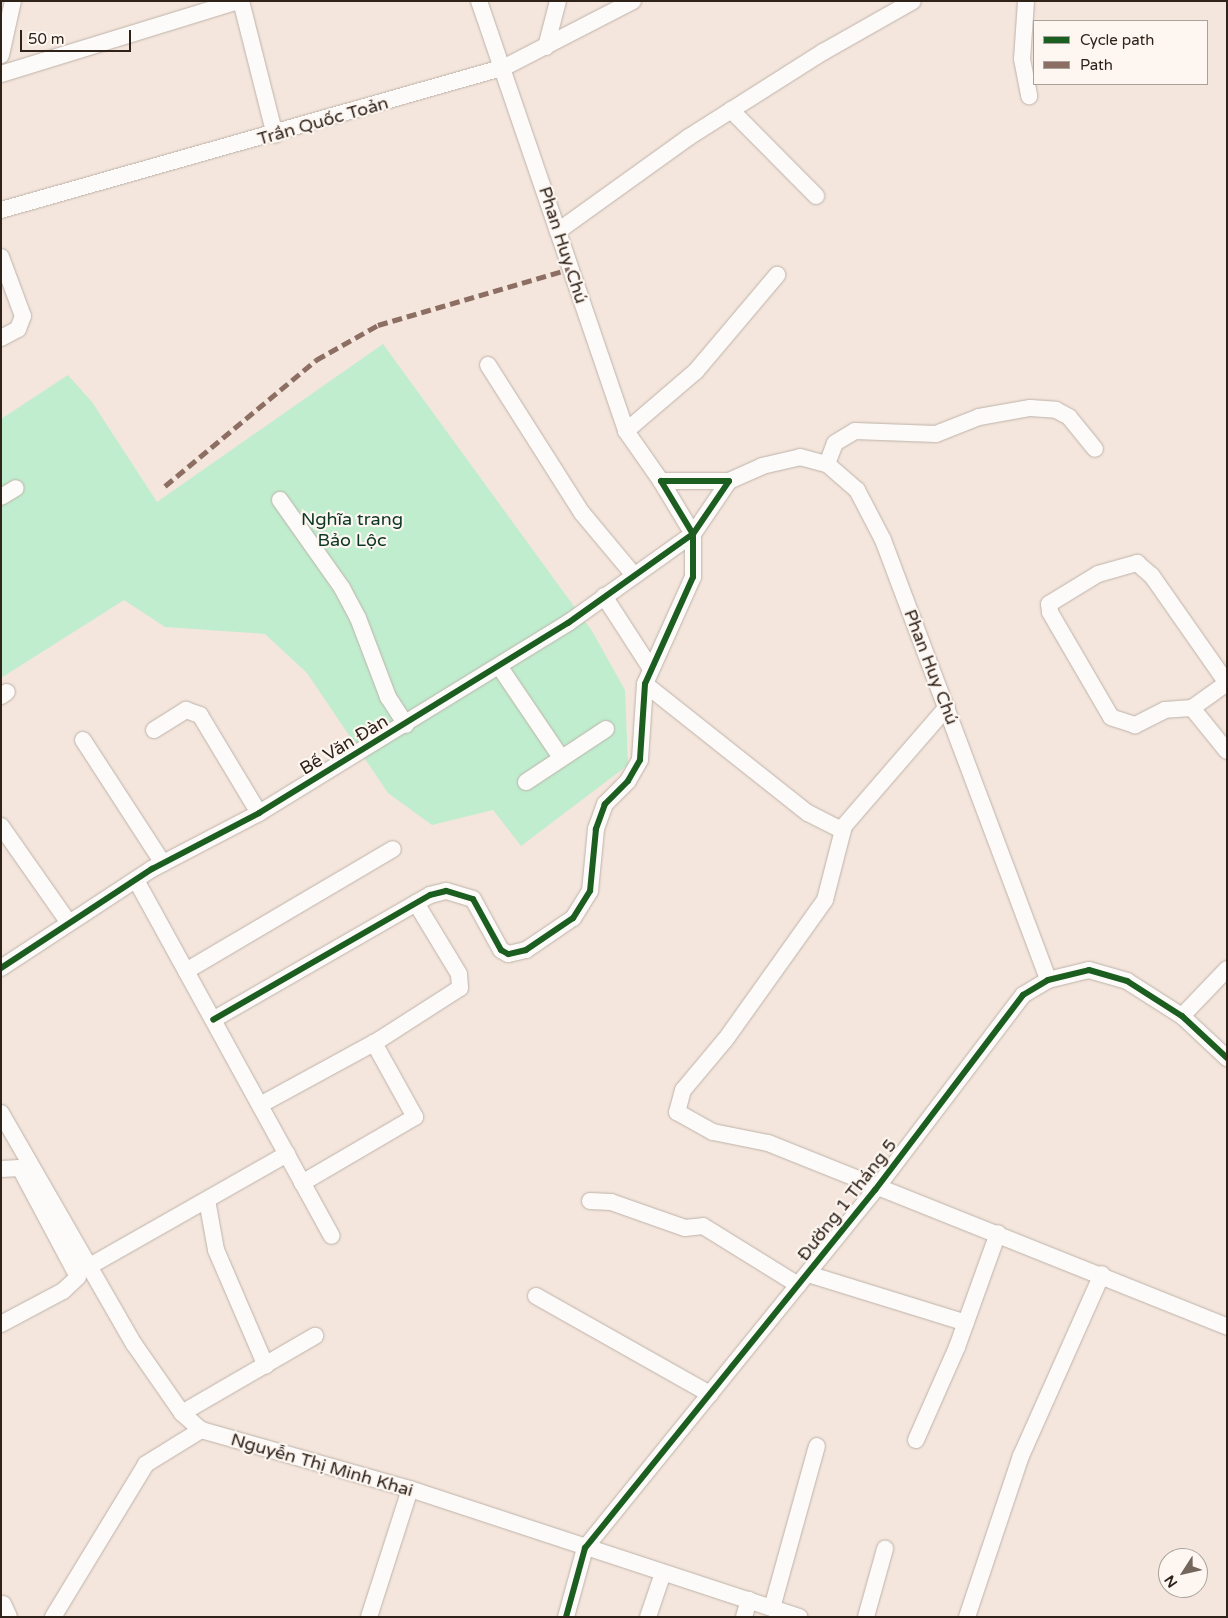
<!DOCTYPE html>
<html>
<head>
<meta charset="utf-8">
<style>
	body { margin:0 }
	#map { position:relative; width:1228px; height:1618px; overflow:hidden; background:#f4e6dc; font-family:"Varela Round",sans-serif }
	div>[style] { position:absolute }
	[style*='--x'] { left:calc(var(--x)*1px); top:calc(var(--y)*1px); width:calc(var(--w)*1px); rotate:calc(var(--a)*1deg) }
	.green>* { inset:0; background:#bfedce }
	.roads { filter:drop-shadow(0 0 1px #beb2a9) drop-shadow(0 0 1px #beb2a9) }
	.minor>* { height:16px; margin:-8px; padding:0 8px; transform-origin:8px; border-radius:8px; background:#fdfbfa }
	.quiet>* { height:5px; margin-top:-2.5px; transform-origin:0; background:repeating-linear-gradient(90deg,#8d6e63 0 10px,transparent 0 15px) }
	.cycleway>* { height:6px; margin:-3px; padding:0 3px; transform-origin:3px; border-radius:3px; background:#1b5e20 }
	span { translate:-50% -50%; white-space:nowrap; text-align:center; line-height:1.15; -webkit-text-stroke:4.5px #fdf6f1; paint-order:stroke }
	.street-label { font-size:18px; color:#2e2219 }
	.park-label { font-size:18px; color:#0b3724 }
	.frame { position:absolute; inset:0; border:2px solid #2e2219; pointer-events:none }
	.legend { position:absolute; left:1033px; top:20px; width:175px; height:65px; box-sizing:border-box; background:#fdf6f1; border:1px solid #aaa19b; margin:0; padding:6px 9px; list-style:none; font-size:15px; color:#2e2219 }
	.legend li { display:flex; align-items:center; gap:10px; height:25px }
	.legend b { width:25px; border:1px solid #aaa19b }
	.north { position:absolute; left:1158px; top:1548px; width:50px; height:50px; box-sizing:border-box; background:#fdf6f1; border:1px solid #aaa19b; border-radius:50%; rotate:235deg; font-size:14px; font-weight:700; line-height:20px; text-align:center; color:#2e2219 }
	.north::after { content:''; display:block; margin:auto; width:18px; height:22px; background:#73675d; clip-path:polygon(50% 0,100% 100%,50% 72%,0 100%) }
	.scale { position:absolute; left:20px; top:30px; width:111px; height:22px; box-sizing:border-box; border:2px solid #2e2219; border-top:0; padding-left:6px; font-size:15px; line-height:18px; white-space:nowrap; color:#2e2219; -webkit-text-stroke:4px #fdf6f1; paint-order:stroke }
</style>
</head>
<body>
<div id="map">
	<div class="green">
		<i style="clip-path:polygon(383px 344px,592px 631px,625px 690px,628px 765px,521px 846px,493px 810px,432px 825px,388px 793px,307px 673px,265px 634px,165px 627px,124px 600px,1px 678px,1px 419px,68px 375px,92px 402px,157px 502px)"></i>
	</div>
	<div class="roads">
		<div class="minor">
			<i style="--x:241;--y:1;--w:138;--a:75.8"></i>
			<i style="--x:479;--y:1;--w:454;--a:71.1"></i>
			<i style="--x:626;--y:431;--w:61;--a:55"></i>
			<i style="--x:1026;--y:1;--w:58;--a:93.9"></i>
			<i style="--x:1022;--y:59;--w:38;--a:79"></i>
			<i style="--x:546;--y:47;--w:48;--a:-75.4"></i>
			<i style="--x:1;--y:55;--w:55;--a:-77.5"></i>
			<i style="--x:1;--y:74;--w:248;--a:-17.1"></i>
			<i style="--x:731;--y:110;--w:121;--a:45.3"></i>
			<i style="--x:1;--y:210;--w:524;--a:-15.84"></i>
			<i style="--x:505;--y:67;--w:144;--a:-27.3"></i>
			<i style="--x:558;--y:231;--w:161;--a:-35.7"></i>
			<i style="--x:689;--y:137;--w:159;--a:-32.4"></i>
			<i style="--x:823;--y:52;--w:103;--a:-29.5"></i>
			<i style="--x:1;--y:257;--w:63;--a:69.6"></i>
			<i style="--x:23;--y:316;--w:14;--a:111"></i>
			<i style="--x:18;--y:329;--w:19;--a:152"></i>
			<i style="--x:488;--y:365;--w:175;--a:57.6"></i>
			<i style="--x:582;--y:513;--w:80;--a:50.1"></i>
			<i style="--x:626;--y:431;--w:92;--a:-40.6"></i>
			<i style="--x:696;--y:371;--w:126;--a:-49.8"></i>
			<i style="--x:827;--y:464;--w:22;--a:-69"></i>
			<i style="--x:835;--y:443;--w:23;--a:-31"></i>
			<i style="--x:855;--y:431;--w:81;--a:2.1"></i>
			<i style="--x:936;--y:434;--w:46;--a:-21.6"></i>
			<i style="--x:979;--y:417;--w:52;--a:-10"></i>
			<i style="--x:1030;--y:408;--w:26;--a:4"></i>
			<i style="--x:1056;--y:410;--w:15;--a:28"></i>
			<i style="--x:1069;--y:417;--w:41;--a:50.9"></i>
			<i style="--x:729;--y:481;--w:36;--a:-24"></i>
			<i style="--x:762;--y:466;--w:39;--a:-13"></i>
			<i style="--x:800;--y:457;--w:28;--a:15"></i>
			<i style="--x:827;--y:464;--w:40;--a:41"></i>
			<i style="--x:857;--y:490;--w:56;--a:62.5"></i>
			<i style="--x:883;--y:540;--w:470;--a:69.4"></i>
			<i style="--x:1;--y:497;--w:17;--a:-31"></i>
			<i style="--x:280;--y:500;--w:108;--a:54.8"></i>
			<i style="--x:342;--y:588;--w:34;--a:62"></i>
			<i style="--x:358;--y:618;--w:85;--a:69.2"></i>
			<i style="--x:388;--y:697;--w:33;--a:57"></i>
			<i style="--x:604;--y:596;--w:85;--a:57.1"></i>
			<i style="--x:499;--y:666;--w:109;--a:55.9"></i>
			<i style="--x:1227;--y:683;--w:43;--a:144.5"></i>
			<i style="--x:1192;--y:708;--w:55;--a:50.9"></i>
			<i style="--x:645;--y:684;--w:208;--a:38.4"></i>
			<i style="--x:808;--y:813;--w:39;--a:27"></i>
			<i style="--x:1;--y:696;--w:7;--a:-34"></i>
			<i style="--x:947;--y:707;--w:157;--a:130.9"></i>
			<i style="--x:844;--y:826;--w:76;--a:104.4"></i>
			<i style="--x:825;--y:900;--w:172;--a:125.5"></i>
			<i style="--x:725;--y:1040;--w:65;--a:130"></i>
			<i style="--x:683;--y:1090;--w:23;--a:105"></i>
			<i style="--x:677;--y:1112;--w:41;--a:29.1"></i>
			<i style="--x:713;--y:1132;--w:56;--a:11.3"></i>
			<i style="--x:768;--y:1143;--w:495;--a:21.8"></i>
			<i style="--x:1192;--y:708;--w:27;--a:176"></i>
			<i style="--x:1165;--y:710;--w:34;--a:153"></i>
			<i style="--x:1135;--y:725;--w:25;--a:-162"></i>
			<i style="--x:1111;--y:717;--w:121;--a:-120.2"></i>
			<i style="--x:1050;--y:612;--w:8;--a:-97"></i>
			<i style="--x:1049;--y:604;--w:57;--a:-31.5"></i>
			<i style="--x:1098;--y:574;--w:41;--a:-15.8"></i>
			<i style="--x:1137;--y:563;--w:20;--a:41"></i>
			<i style="--x:1152;--y:576;--w:131;--a:55"></i>
			<i style="--x:154;--y:730;--w:38;--a:-32"></i>
			<i style="--x:186;--y:710;--w:15;--a:20"></i>
			<i style="--x:200;--y:715;--w:114;--a:59"></i>
			<i style="--x:83;--y:740;--w:147;--a:57"></i>
			<i style="--x:526;--y:782;--w:96;--a:-33.5"></i>
			<i style="--x:1;--y:826;--w:118;--a:55"></i>
			<i style="--x:136;--y:880;--w:406;--a:61.2"></i>
			<i style="--x:1;--y:968;--w:181;--a:-33.3"></i>
			<i style="--x:152;--y:869;--w:121;--a:-27.6"></i>
			<i style="--x:259;--y:813;--w:363;--a:-31.6"></i>
			<i style="--x:568;--y:623;--w:153;--a:-35.5"></i>
			<i style="--x:693;--y:534;--w:64;--a:-55.8"></i>
			<i style="--x:729;--y:481;--w:68;--a:180"></i>
			<i style="--x:661;--y:481;--w:62;--a:58.9"></i>
			<i style="--x:693;--y:534;--w:43;--a:90"></i>
			<i style="--x:693;--y:577;--w:117;--a:114.2"></i>
			<i style="--x:645;--y:684;--w:76;--a:93.8"></i>
			<i style="--x:640;--y:760;--w:24;--a:120"></i>
			<i style="--x:628;--y:781;--w:33;--a:135"></i>
			<i style="--x:605;--y:804;--w:27;--a:110"></i>
			<i style="--x:596;--y:829;--w:62;--a:95.5"></i>
			<i style="--x:590;--y:891;--w:32;--a:122"></i>
			<i style="--x:573;--y:918;--w:57;--a:145.8"></i>
			<i style="--x:526;--y:950;--w:18;--a:167"></i>
			<i style="--x:508;--y:954;--w:8;--a:-150"></i>
			<i style="--x:501;--y:950;--w:58;--a:-118.8"></i>
			<i style="--x:473;--y:899;--w:28;--a:-163"></i>
			<i style="--x:446;--y:891;--w:16;--a:166"></i>
			<i style="--x:430;--y:895;--w:250;--a:150.1"></i>
			<i style="--x:186;--y:971;--w:240;--a:-30.5"></i>
			<i style="--x:1182;--y:1016;--w:65;--a:-46.2"></i>
			<i style="--x:260;--y:1105;--w:136;--a:-28.6"></i>
			<i style="--x:379;--y:1040;--w:96;--a:-32.7"></i>
			<i style="--x:460;--y:988;--w:14;--a:-94"></i>
			<i style="--x:459;--y:974;--w:83;--a:-121.2"></i>
			<i style="--x:1;--y:1113;--w:267;--a:60.1"></i>
			<i style="--x:134;--y:1344;--w:84;--a:55.2"></i>
			<i style="--x:182;--y:1413;--w:25;--a:42"></i>
			<i style="--x:201;--y:1430;--w:217;--a:15.8"></i>
			<i style="--x:410;--y:1489;--w:410;--a:18.2"></i>
			<i style="--x:1;--y:1169;--w:19;--a:-3"></i>
			<i style="--x:20;--y:1168;--w:123;--a:62"></i>
			<i style="--x:78;--y:1277;--w:21;--a:137"></i>
			<i style="--x:63;--y:1291;--w:70;--a:152"></i>
			<i style="--x:302;--y:1183;--w:131;--a:-30.3"></i>
			<i style="--x:415;--y:1117;--w:85;--a:-119"></i>
			<i style="--x:207;--y:1200;--w:51;--a:79.8"></i>
			<i style="--x:216;--y:1250;--w:126;--a:66.7"></i>
			<i style="--x:590;--y:1201;--w:21;--a:3"></i>
			<i style="--x:611;--y:1202;--w:78;--a:19.4"></i>
			<i style="--x:685;--y:1228;--w:18;--a:-6"></i>
			<i style="--x:703;--y:1226;--w:112;--a:31.8"></i>
			<i style="--x:88;--y:1267;--w:229;--a:-29.6"></i>
			<i style="--x:808;--y:1274;--w:165;--a:17.2"></i>
			<i style="--x:536;--y:1296;--w:200;--a:29.4"></i>
			<i style="--x:182;--y:1413;--w:154;--a:-30.1"></i>
			<i style="--x:916;--y:1440;--w:102;--a:-66.2"></i>
			<i style="--x:957;--y:1347;--w:121;--a:-70.2"></i>
			<i style="--x:3;--y:1604;--w:14;--a:65"></i>
			<i style="--x:772;--y:1608;--w:168;--a:-74.5"></i>
			<i style="--x:53;--y:1617;--w:179;--a:-58.7"></i>
			<i style="--x:146;--y:1464;--w:65;--a:-31.7"></i>
			<i style="--x:369;--y:1617;--w:134;--a:-72.2"></i>
			<i style="--x:566;--y:1617;--w:72;--a:-74.6"></i>
			<i style="--x:585;--y:1548;--w:461;--a:-51"></i>
			<i style="--x:875;--y:1190;--w:245;--a:-52.8"></i>
			<i style="--x:1023;--y:995;--w:29;--a:-31"></i>
			<i style="--x:1048;--y:980;--w:42;--a:-13.7"></i>
			<i style="--x:1089;--y:970;--w:40;--a:16"></i>
			<i style="--x:1127;--y:981;--w:65;--a:32.5"></i>
			<i style="--x:1182;--y:1016;--w:62;--a:43"></i>
			<i style="--x:648;--y:1617;--w:46;--a:-71.2"></i>
			<i style="--x:744;--y:1617;--w:18;--a:-74"></i>
			<i style="--x:866;--y:1617;--w:71;--a:-74.4"></i>
			<i style="--x:967;--y:1617;--w:170;--a:-71.5"></i>
			<i style="--x:1021;--y:1456;--w:199;--a:-66"></i>
		</div>
	</div>
	<div class="quiet">
		<i style="--x:165;--y:486;--w:197;--a:-39.8"></i>
		<i style="--x:316;--y:360;--w:71;--a:-29.4"></i>
		<i style="--x:378;--y:325;--w:200;--a:-16.3"></i>
	</div>
	<div class="cycleway">
		<i style="--x:1;--y:968;--w:181;--a:-33.3"></i>
		<i style="--x:152;--y:869;--w:121;--a:-27.6"></i>
		<i style="--x:259;--y:813;--w:363;--a:-31.6"></i>
		<i style="--x:568;--y:623;--w:153;--a:-35.5"></i>
		<i style="--x:693;--y:534;--w:64;--a:-55.8"></i>
		<i style="--x:729;--y:481;--w:68;--a:180"></i>
		<i style="--x:661;--y:481;--w:62;--a:58.9"></i>
		<i style="--x:693;--y:534;--w:43;--a:90"></i>
		<i style="--x:693;--y:577;--w:117;--a:114.2"></i>
		<i style="--x:645;--y:684;--w:76;--a:93.8"></i>
		<i style="--x:640;--y:760;--w:24;--a:120"></i>
		<i style="--x:628;--y:781;--w:33;--a:135"></i>
		<i style="--x:605;--y:804;--w:27;--a:110"></i>
		<i style="--x:596;--y:829;--w:62;--a:95.5"></i>
		<i style="--x:590;--y:891;--w:32;--a:122"></i>
		<i style="--x:573;--y:918;--w:57;--a:145.8"></i>
		<i style="--x:526;--y:950;--w:18;--a:167"></i>
		<i style="--x:508;--y:954;--w:8;--a:-150"></i>
		<i style="--x:501;--y:950;--w:58;--a:-118.8"></i>
		<i style="--x:473;--y:899;--w:28;--a:-163"></i>
		<i style="--x:446;--y:891;--w:16;--a:166"></i>
		<i style="--x:430;--y:895;--w:250;--a:150.1"></i>
		<i style="--x:566;--y:1617;--w:72;--a:-74.6"></i>
		<i style="--x:585;--y:1548;--w:461;--a:-51"></i>
		<i style="--x:875;--y:1190;--w:245;--a:-52.8"></i>
		<i style="--x:1023;--y:995;--w:29;--a:-31"></i>
		<i style="--x:1048;--y:980;--w:42;--a:-13.7"></i>
		<i style="--x:1089;--y:970;--w:40;--a:16"></i>
		<i style="--x:1127;--y:981;--w:65;--a:32.5"></i>
		<i style="--x:1182;--y:1016;--w:62;--a:43"></i>
	</div>
	<div class="street-label">
		<span style="left:323px;top:121px;rotate:-16deg">Trần Quốc Toản</span>
		<span style="left:563px;top:245px;rotate:72deg">Phan Huy Chú</span>
		<span style="left:931px;top:667px;rotate:69deg">Phan Huy Chú</span>
		<span style="left:344px;top:745px;rotate:-31deg">Bế Văn Đàn</span>
		<span style="left:847px;top:1200px;rotate:-52deg">Đường 1 Tháng 5</span>
		<span style="left:322px;top:1465px;rotate:16deg">Nguyễn Thị Minh Khai</span>
	</div>
	<div class="park-label">
		<span style="left:352px;top:530px">Nghĩa trang<br>Bảo Lộc</span>
	</div>
	<div class="frame"></div>
	<ul class="legend">
	<li><b style="height:6px;background:#1b5e20"></b>Cycle path</li>
	<li><b style="height:6px;background:#8d6e63"></b>Path</li>
	</ul>
	<div class="north">N</div>
	<div class="scale">50 m</div>
</div>
</body>
</html>
